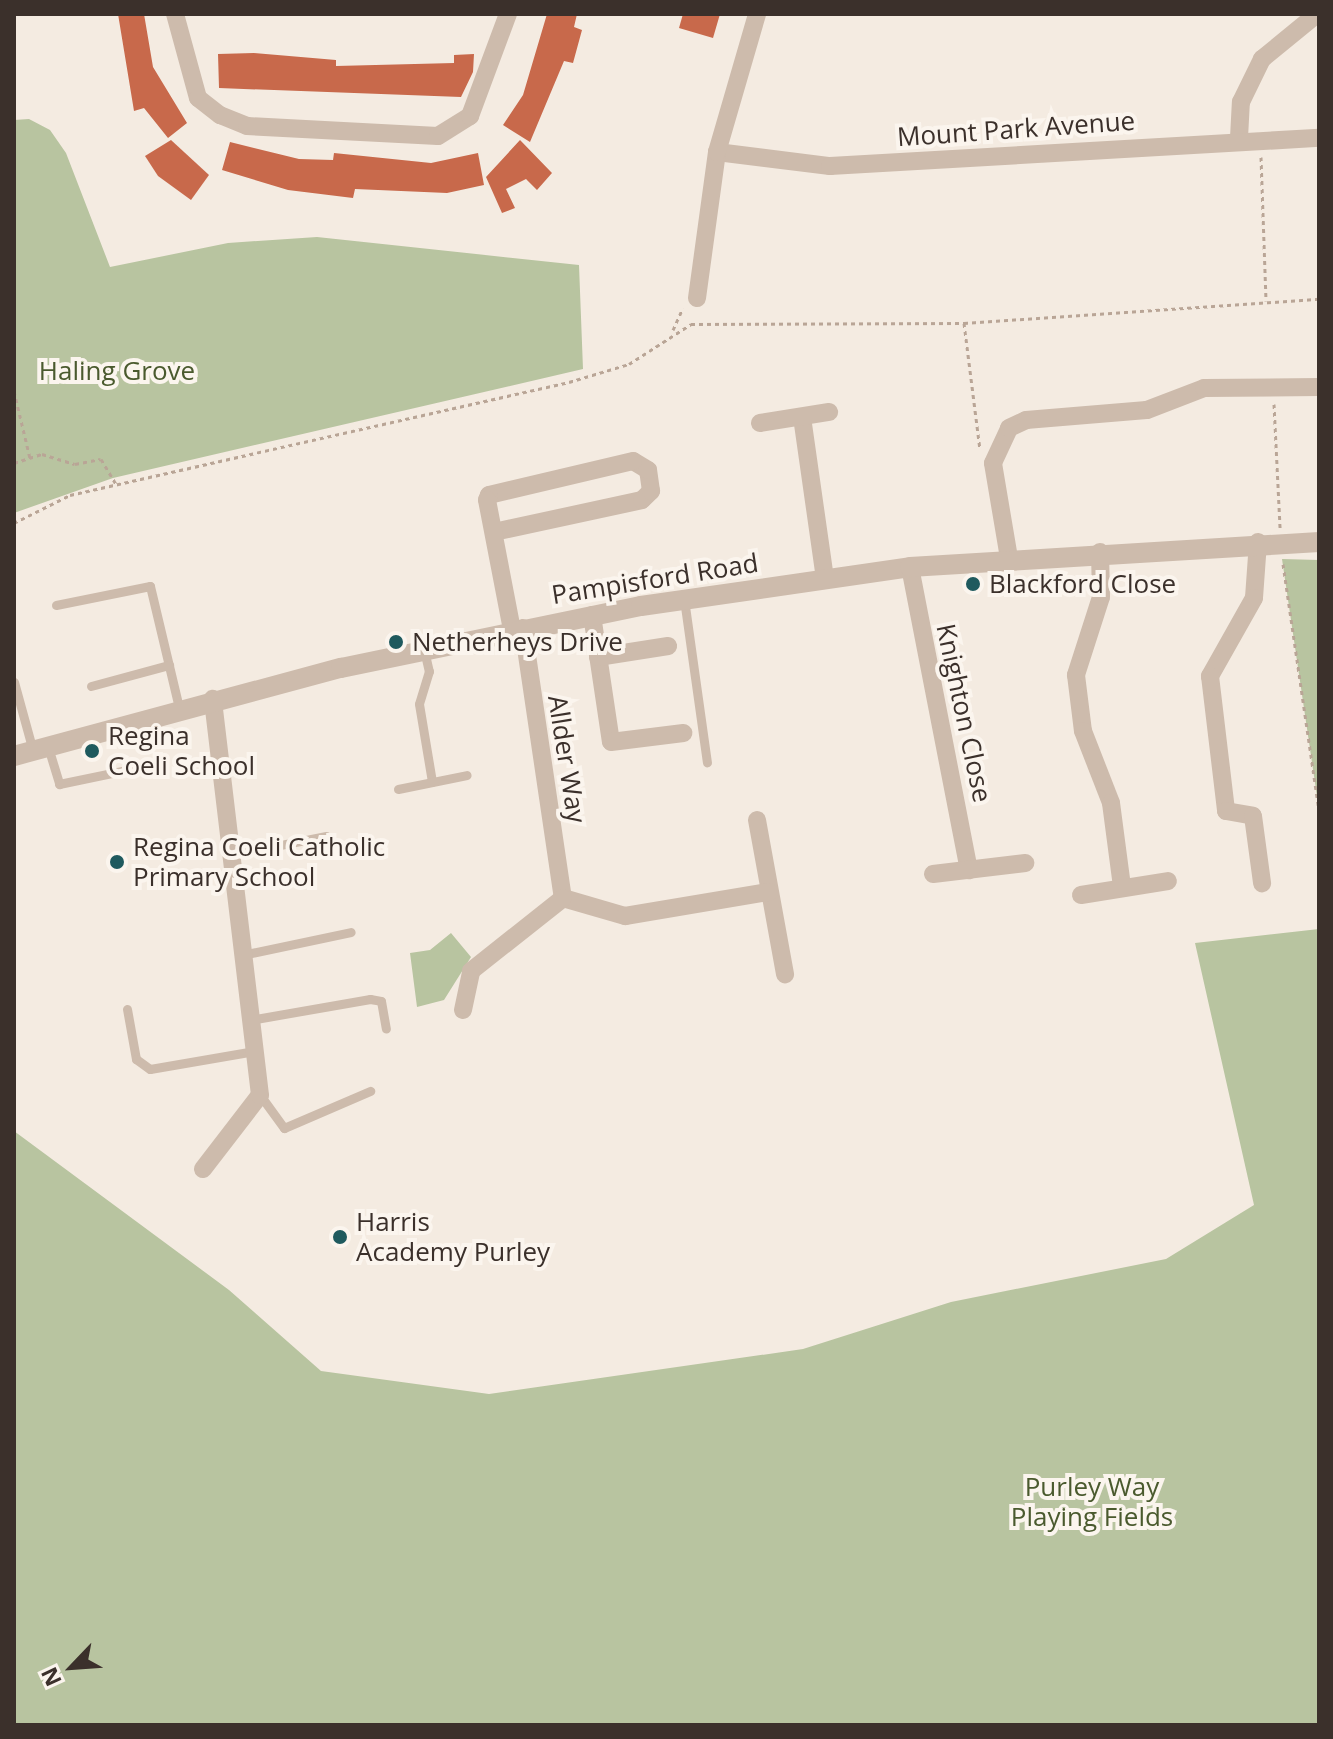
<!DOCTYPE html>
<html>
<head>
<meta charset="utf-8">
<style>
	body { margin:0 }
	#map { position:relative; width:1333px; height:1739px; overflow:hidden; background:#f4ebe1; font-family:"Open Sans",sans-serif }
	div>[style] { position:absolute }
	[style*='--x'] { left:calc(var(--x)*1px); top:calc(var(--y)*1px); width:calc(var(--w)*1px); rotate:calc(var(--a)*1deg) }
	.green>* { inset:0; background:#b8c4a0 }
	.building>* { inset:0; background:#c8694b }
	.path>* { height:3px; margin-top:-1.5px; transform-origin:0; background:repeating-linear-gradient(90deg,#b9a596 0 4px,transparent 0 8px) }
	.service>* { height:9px; margin:-4.5px; padding:0 4.5px; transform-origin:4.5px; border-radius:4.5px; background:#cdbbac }
	.minor>* { height:18px; margin:-9px; padding:0 9px; transform-origin:9px; border-radius:9px; background:#cdbbac }
	.tertiary>* { height:20px; margin:-10px; padding:0 10px; transform-origin:10px; border-radius:10px; background:#cdbbac }
	.dots>* { width:22px; height:22px; translate:-50% -50%; box-sizing:border-box; border:4px solid #fbf5ee; border-radius:50% }
	span { translate:-50% -50%; white-space:nowrap; text-align:center; line-height:1.15; -webkit-text-stroke:8px #fbf5ee; paint-order:stroke }
	.street-label { font-size:26px; color:#3b302b }
	.park-label { font-size:26px; color:#4a5a2e }
	.poi-label { font-size:26px; color:#3b302b }
	.left { translate:0 -50%; text-align:left }
	.frame { position:absolute; inset:0; border:16px solid #3b302b; pointer-events:none }
	.north { position:absolute; left:32px; top:1627px; width:80px; height:80px; -webkit-text-stroke:6px #fbf5ee; paint-order:stroke; rotate:245deg; font-size:22px; font-weight:700; line-height:32px; text-align:center; color:#3b302b }
	.north::after { content:''; display:block; margin:auto; width:28px; height:36px; background:#3b302b; clip-path:polygon(50% 0,100% 100%,50% 72%,0 100%) }
</style>
</head>
<body>
<div id="map">
	<div class="green">
		<i style="clip-path:polygon(29px 119px,50px 130px,66px 153px,110px 267px,228px 243px,317px 237px,579px 265px,583px 369px,113px 478px,14px 513px,14px 120px)"></i>
		<i style="clip-path:polygon(1282px 559px,1319px 560px,1319px 810px)"></i>
		<i style="clip-path:polygon(1319px 929px,1319px 1725px,14px 1725px,14px 1131px,229px 1290px,321px 1371px,489px 1394px,803px 1349px,951px 1302px,1166px 1259px,1254px 1205px,1195px 943px)"></i>
		<i style="clip-path:polygon(451px 933px,471px 957px,444px 1000px,417px 1007px,410px 953px,430px 950px)"></i>
	</div>
	<div class="building">
		<i style="clip-path:polygon(118px 14px,144px 14px,153px 67px,187px 123px,168px 138px,144px 108px,134px 111px)"></i>
		<i style="clip-path:polygon(547px 14px,577px 14px,574px 27px,582px 30px,573px 63px,564px 61px,530px 142px,503px 125px,523px 95px)"></i>
		<i style="clip-path:polygon(683px 14px,720px 14px,713px 38px,679px 28px)"></i>
		<i style="clip-path:polygon(254px 53px,336px 60px,336px 66px,454px 63px,454px 55px,474px 54px,473px 72px,461px 97px,219px 88px,218px 54px)"></i>
		<i style="clip-path:polygon(171px 140px,209px 175px,191px 200px,158px 176px,145px 156px)"></i>
		<i style="clip-path:polygon(520px 140px,552px 173px,537px 190px,526px 179px,506px 189px,515px 208px,502px 213px,486px 177px)"></i>
		<i style="clip-path:polygon(230px 142px,299px 159px,333px 160px,334px 153px,431px 163px,478px 153px,484px 185px,447px 193px,355px 189px,353px 198px,288px 190px,222px 170px)"></i>
	</div>
	<div class="path">
		<i style="--x:1261;--y:157;--w:144;--a:88"></i>
		<i style="--x:964;--y:323;--w:127;--a:82.8"></i>
		<i style="--x:673;--y:330;--w:24;--a:-66"></i>
		<i style="--x:14;--y:391;--w:69;--a:76.6"></i>
		<i style="--x:1274;--y:404;--w:124;--a:87.2"></i>
		<i style="--x:14;--y:463;--w:29;--a:-18"></i>
		<i style="--x:42;--y:454;--w:34;--a:17"></i>
		<i style="--x:75;--y:464;--w:26;--a:-11"></i>
		<i style="--x:101;--y:459;--w:29;--a:59"></i>
		<i style="--x:14;--y:523;--w:63;--a:-26.6"></i>
		<i style="--x:70;--y:495;--w:512;--a:-12.76"></i>
		<i style="--x:569;--y:382;--w:63;--a:-16.7"></i>
		<i style="--x:629;--y:364;--w:74;--a:-32.8"></i>
		<i style="--x:691;--y:324;--w:273;--a:-0.2"></i>
		<i style="--x:964;--y:323;--w:356;--a:-3.9"></i>
		<i style="--x:1283;--y:564;--w:249;--a:81.7"></i>
	</div>
	<div class="service">
		<i style="--x:684;--y:599;--w:165;--a:82"></i>
		<i style="--x:56;--y:605;--w:96;--a:-11.4"></i>
		<i style="--x:150;--y:586;--w:125;--a:76.6"></i>
		<i style="--x:424;--y:650;--w:22;--a:77"></i>
		<i style="--x:429;--y:671;--w:34;--a:107"></i>
		<i style="--x:419;--y:704;--w:79;--a:80.5"></i>
		<i style="--x:14;--y:682;--w:72;--a:74.6"></i>
		<i style="--x:91;--y:686;--w:81;--a:-15.1"></i>
		<i style="--x:48;--y:747;--w:39;--a:73"></i>
		<i style="--x:59;--y:784;--w:99;--a:-11.7"></i>
		<i style="--x:398;--y:789;--w:70;--a:-11.5"></i>
		<i style="--x:235;--y:854;--w:93;--a:-11.2"></i>
		<i style="--x:242;--y:955;--w:111;--a:-11.9"></i>
		<i style="--x:127;--y:1009;--w:51;--a:79.8"></i>
		<i style="--x:136;--y:1059;--w:17;--a:36"></i>
		<i style="--x:150;--y:1069;--w:106;--a:-9.8"></i>
		<i style="--x:250;--y:1020;--w:122;--a:-9.9"></i>
		<i style="--x:370;--y:999;--w:11;--a:10"></i>
		<i style="--x:381;--y:1001;--w:28;--a:80"></i>
		<i style="--x:260;--y:1095;--w:41;--a:54"></i>
		<i style="--x:284;--y:1128;--w:94;--a:-23.3"></i>
	</div>
	<div class="minor">
		<i style="--x:175;--y:14;--w:87;--a:74.7"></i>
		<i style="--x:198;--y:98;--w:28;--a:38"></i>
		<i style="--x:220;--y:115;--w:29;--a:22"></i>
		<i style="--x:247;--y:126;--w:191;--a:3"></i>
		<i style="--x:438;--y:136;--w:38;--a:-32"></i>
		<i style="--x:470;--y:116;--w:109;--a:-69.6"></i>
		<i style="--x:1239;--y:138;--w:36;--a:-87"></i>
		<i style="--x:1241;--y:102;--w:48;--a:-64"></i>
		<i style="--x:1262;--y:59;--w:71;--a:-39.3"></i>
		<i style="--x:717;--y:152;--w:114;--a:7.1"></i>
		<i style="--x:830;--y:166;--w:490;--a:-3.3"></i>
		<i style="--x:697;--y:298;--w:147;--a:-82.2"></i>
		<i style="--x:717;--y:152;--w:144;--a:-73.8"></i>
		<i style="--x:802;--y:417;--w:163;--a:81.9"></i>
		<i style="--x:760;--y:423;--w:70;--a:-9.1"></i>
		<i style="--x:494;--y:532;--w:151;--a:-12.2"></i>
		<i style="--x:642;--y:500;--w:13;--a:-45"></i>
		<i style="--x:651;--y:491;--w:21;--a:-98"></i>
		<i style="--x:648;--y:470;--w:17;--a:-149"></i>
		<i style="--x:633;--y:461;--w:148;--a:166.7"></i>
		<i style="--x:489;--y:495;--w:5;--a:112"></i>
		<i style="--x:487;--y:500;--w:132;--a:79.1"></i>
		<i style="--x:1258;--y:542;--w:56;--a:94.1"></i>
		<i style="--x:1254;--y:598;--w:90;--a:119.4"></i>
		<i style="--x:1210;--y:676;--w:136;--a:83.2"></i>
		<i style="--x:1226;--y:811;--w:27;--a:10"></i>
		<i style="--x:1253;--y:816;--w:68;--a:82.3"></i>
		<i style="--x:1100;--y:552;--w:45;--a:88.7"></i>
		<i style="--x:1101;--y:597;--w:82;--a:107.8"></i>
		<i style="--x:1076;--y:675;--w:56;--a:82.9"></i>
		<i style="--x:1083;--y:731;--w:77;--a:68.7"></i>
		<i style="--x:1111;--y:803;--w:85;--a:82.5"></i>
		<i style="--x:1009;--y:558;--w:96;--a:-99.6"></i>
		<i style="--x:993;--y:463;--w:38;--a:-65"></i>
		<i style="--x:1009;--y:428;--w:19;--a:-25"></i>
		<i style="--x:1026;--y:420;--w:121;--a:-4.7"></i>
		<i style="--x:1147;--y:410;--w:61;--a:-21.1"></i>
		<i style="--x:1204;--y:388;--w:115;--a:-0.5"></i>
		<i style="--x:910;--y:567;--w:309;--a:79"></i>
		<i style="--x:592;--y:615;--w:128;--a:81.5"></i>
		<i style="--x:611;--y:742;--w:73;--a:-7.1"></i>
		<i style="--x:523;--y:628;--w:273;--a:81.6"></i>
		<i style="--x:598;--y:657;--w:71;--a:-8.9"></i>
		<i style="--x:757;--y:820;--w:157;--a:79.7"></i>
		<i style="--x:933;--y:874;--w:93;--a:-6.8"></i>
		<i style="--x:1081;--y:895;--w:88;--a:-9.1"></i>
		<i style="--x:563;--y:898;--w:65;--a:16.2"></i>
		<i style="--x:625;--y:916;--w:146;--a:-9.5"></i>
		<i style="--x:463;--y:1010;--w:40;--a:-78"></i>
		<i style="--x:471;--y:971;--w:117;--a:-38.4"></i>
		<i style="--x:203;--y:1169;--w:93;--a:-52.4"></i>
		<i style="--x:260;--y:1095;--w:399;--a:-96.8"></i>
	</div>
	<div class="tertiary">
		<i style="--x:14;--y:756;--w:339;--a:-15.1"></i>
		<i style="--x:341;--y:668;--w:306;--a:-11.7"></i>
		<i style="--x:641;--y:606;--w:272;--a:-8.2"></i>
		<i style="--x:910;--y:567;--w:410;--a:-3.5"></i>
	</div>
	<div class="dots">
		<i style="left:973px;top:584px;background:#1f5a5e"></i>
		<i style="left:396px;top:642px;background:#1f5a5e"></i>
		<i style="left:92px;top:751px;background:#1f5a5e"></i>
		<i style="left:117px;top:862px;background:#1f5a5e"></i>
		<i style="left:340px;top:1237px;background:#1f5a5e"></i>
	</div>
	<div class="street-label">
		<span style="left:1016px;top:129px;rotate:-4deg">Mount Park Avenue</span>
		<span style="left:655px;top:579px;rotate:-9deg">Pampisford Road</span>
		<span style="left:964px;top:713px;rotate:78deg">Knighton Close</span>
		<span style="left:567px;top:759px;rotate:81deg">Allder Way</span>
	</div>
	<div class="park-label">
		<span style="left:117px;top:371px">Haling Grove</span>
		<span style="left:1092px;top:1502px">Purley Way<br>Playing Fields</span>
	</div>
	<div class="poi-label">
		<span class="left" style="left:989px;top:584px">Blackford Close</span>
		<span class="left" style="left:412px;top:642px">Netherheys Drive</span>
		<span class="left" style="left:108px;top:751px">Regina<br>Coeli School</span>
		<span class="left" style="left:133px;top:862px">Regina Coeli Catholic<br>Primary School</span>
		<span class="left" style="left:356px;top:1237px">Harris<br>Academy Purley</span>
	</div>
	<div class="frame"></div>
	<div class="north">N</div>
</div>
</body>
</html>
